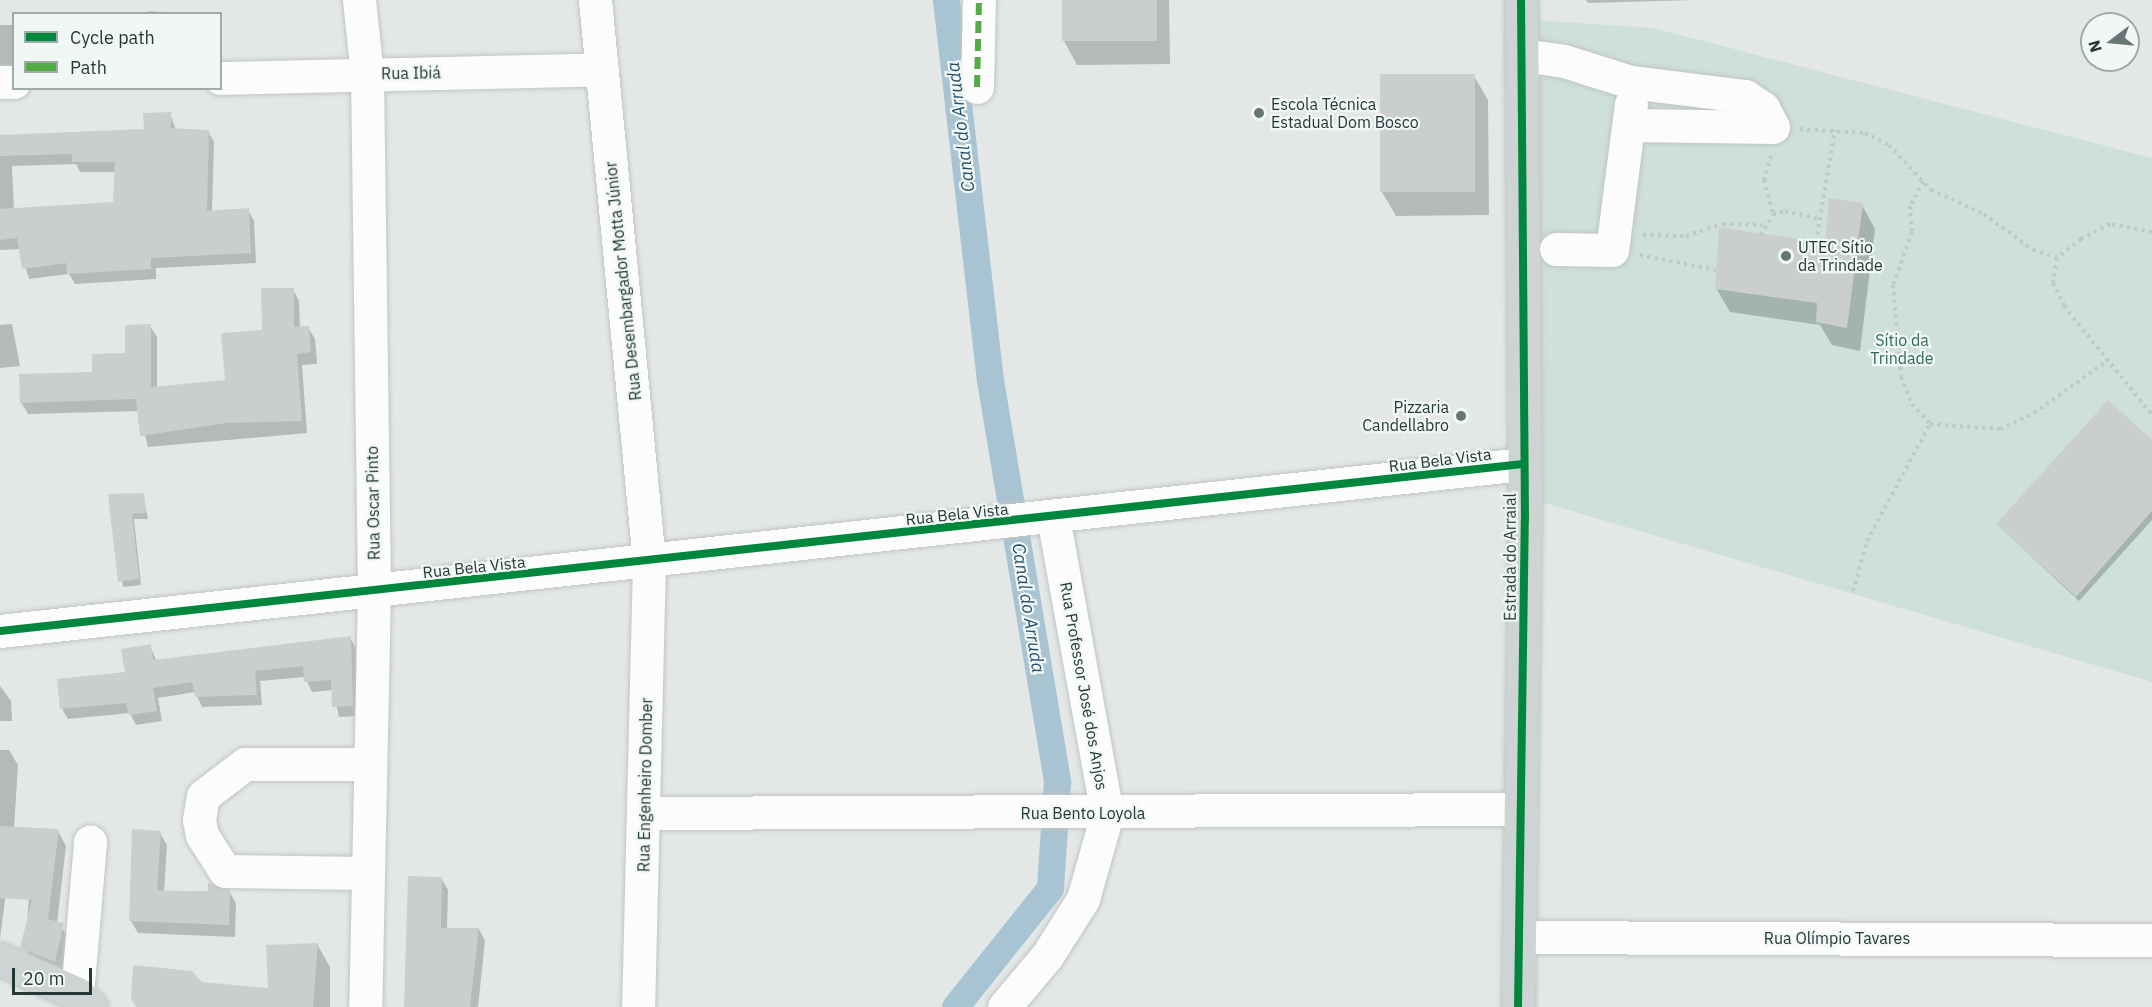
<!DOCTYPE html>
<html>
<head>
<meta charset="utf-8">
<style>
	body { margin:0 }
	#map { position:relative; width:2152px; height:1007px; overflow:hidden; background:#e3e8e7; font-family:"IBM Plex Sans",sans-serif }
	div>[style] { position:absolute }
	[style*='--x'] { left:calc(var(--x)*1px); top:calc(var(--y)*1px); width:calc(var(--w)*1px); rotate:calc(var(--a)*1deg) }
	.green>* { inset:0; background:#cee0d7 }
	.shadow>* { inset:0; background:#0003; transform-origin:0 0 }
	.canal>* { height:27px; margin:-13.5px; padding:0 13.5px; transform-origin:13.5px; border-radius:13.5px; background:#a8c3d2 }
	.building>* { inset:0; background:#cacfce; transform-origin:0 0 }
	.path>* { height:4px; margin-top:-2px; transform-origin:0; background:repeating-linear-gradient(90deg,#c0c8c8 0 3px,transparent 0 7.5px) }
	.roads { filter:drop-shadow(0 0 2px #c0c5c4) drop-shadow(0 0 2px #c0c5c4) }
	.minor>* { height:33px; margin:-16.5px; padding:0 16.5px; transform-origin:16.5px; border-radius:16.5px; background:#fbfcfb }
	.major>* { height:33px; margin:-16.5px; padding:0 16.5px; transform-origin:16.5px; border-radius:16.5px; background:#ced4d3 }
	.quiet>* { height:6px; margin-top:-3px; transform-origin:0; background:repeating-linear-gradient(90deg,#53ac46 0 12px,transparent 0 18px) }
	.cycleway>* { height:8px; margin:-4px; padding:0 4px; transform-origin:4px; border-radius:4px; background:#00873e }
	.dots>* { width:16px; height:16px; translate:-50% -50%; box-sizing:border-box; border:3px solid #f1f7f5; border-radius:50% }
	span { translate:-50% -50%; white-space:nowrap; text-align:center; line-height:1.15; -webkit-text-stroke:4.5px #f1f7f5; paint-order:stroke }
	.street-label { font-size:16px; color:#233938 }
	.poi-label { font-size:16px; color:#233938 }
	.left { translate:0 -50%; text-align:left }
	.right { translate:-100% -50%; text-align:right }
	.park-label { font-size:16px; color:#326b55 }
	.water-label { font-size:18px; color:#24506e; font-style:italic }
	.legend { position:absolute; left:12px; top:12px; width:210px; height:78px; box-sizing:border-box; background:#f1f7f5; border:2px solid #9faba9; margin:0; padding:8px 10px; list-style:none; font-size:18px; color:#233938 }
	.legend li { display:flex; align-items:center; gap:12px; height:30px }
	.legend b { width:30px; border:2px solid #9faba9 }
	.north { position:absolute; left:2080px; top:12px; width:60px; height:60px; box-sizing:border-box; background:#f1f7f5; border:2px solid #9faba9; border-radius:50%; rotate:254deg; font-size:16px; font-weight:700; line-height:24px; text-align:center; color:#233938 }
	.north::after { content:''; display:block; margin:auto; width:21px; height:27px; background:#667675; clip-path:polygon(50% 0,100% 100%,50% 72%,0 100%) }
	.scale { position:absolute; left:12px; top:968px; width:80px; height:27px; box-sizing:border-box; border:3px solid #233938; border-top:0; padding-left:8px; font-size:18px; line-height:21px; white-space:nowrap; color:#233938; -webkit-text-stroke:4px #f1f7f5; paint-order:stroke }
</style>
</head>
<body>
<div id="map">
	<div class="green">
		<i style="clip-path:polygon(1521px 19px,1653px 28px,2152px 158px,2152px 682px,1524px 497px)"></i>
	</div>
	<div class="shadow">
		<i style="clip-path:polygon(1063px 0,1169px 0,1170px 64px,1077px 65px,1064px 41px)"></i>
		<i style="clip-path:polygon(1586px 0,1694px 0,1588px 3px)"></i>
		<i style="clip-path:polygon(148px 11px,189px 14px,148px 14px)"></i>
		<i style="left:14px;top:25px;width:46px;height:14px;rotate:90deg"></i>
		<i style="clip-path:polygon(1474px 76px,1488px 100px,1489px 215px,1396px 216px,1382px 192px)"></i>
		<i style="clip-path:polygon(evenodd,170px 114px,176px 130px,208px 131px,214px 142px,212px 212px,248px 210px,254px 221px,256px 263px,156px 268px,156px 279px,75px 284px,69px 274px,29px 279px,20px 249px,0 250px,0 136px,145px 130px,170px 114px,76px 164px,80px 172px,116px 172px,115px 204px,14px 210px,12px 166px,76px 164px)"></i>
		<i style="clip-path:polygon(1862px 205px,1875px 229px,1860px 351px,1832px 345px,1820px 325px,1730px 312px,1716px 288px,1826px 245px)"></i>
		<i style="clip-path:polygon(293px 289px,299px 301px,300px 328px,308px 327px,315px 339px,317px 364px,302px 365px,307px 433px,148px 447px,139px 411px,28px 414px,21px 402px,94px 374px,126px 354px,150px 326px,157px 337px,157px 388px,227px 381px)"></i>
		<i style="clip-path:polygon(12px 324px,20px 366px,0 368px,0 325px)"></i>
		<i style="clip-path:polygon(2152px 442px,2152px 520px,2079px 601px,1998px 525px)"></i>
		<i style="clip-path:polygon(143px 494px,148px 519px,134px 519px,141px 585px,123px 587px,110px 496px)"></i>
		<i style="clip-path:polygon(350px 638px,356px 648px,358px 716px,339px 717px,333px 690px,312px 692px,305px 677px,260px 681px,262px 705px,202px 707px,195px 692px,158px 698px,162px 721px,136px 725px,130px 713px,68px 719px,62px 709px,126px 673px,150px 646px,157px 662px)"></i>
		<i style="clip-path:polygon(0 686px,11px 701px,12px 721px,0 721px)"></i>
		<i style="clip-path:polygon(0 750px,9px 750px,18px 765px,14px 828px,58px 831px,66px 846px,57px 923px,72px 940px,63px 976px,35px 965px,26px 949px,29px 894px,6px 892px,0 939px)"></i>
		<i style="clip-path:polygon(160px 833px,167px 845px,164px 892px,229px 891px,236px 903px,235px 937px,138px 933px,131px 921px)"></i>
		<i style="clip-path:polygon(441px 878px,448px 890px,447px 929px,479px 929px,485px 941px,478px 1007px,405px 1007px)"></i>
		<i style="clip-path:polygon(317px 944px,330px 967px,330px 1007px,138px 1007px,201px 983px,270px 989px)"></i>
	</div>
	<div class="canal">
		<i style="--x:946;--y:0;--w:383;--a:83.4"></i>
		<i style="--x:990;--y:380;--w:408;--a:80.5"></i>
		<i style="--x:1057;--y:782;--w:106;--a:93.8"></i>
		<i style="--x:1050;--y:888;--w:152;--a:128.6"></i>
	</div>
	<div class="building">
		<i style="left:1062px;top:0;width:95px;height:41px"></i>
		<i style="left:1475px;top:74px;width:118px;height:95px;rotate:90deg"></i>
		<i style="clip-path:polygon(171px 112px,171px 128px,209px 130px,207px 211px,249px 208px,251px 253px,151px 258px,151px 269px,67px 274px,66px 263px,22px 269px,17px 238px,0 240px,0 209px,113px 202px,115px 162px,72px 162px,72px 154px,0 156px,0 135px,144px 129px,143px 113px)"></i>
		<i style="clip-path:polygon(1829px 198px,1863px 203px,1847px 328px,1816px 322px,1817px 303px,1715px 289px,1719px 227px,1825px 243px)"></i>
		<i style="clip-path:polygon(261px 288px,294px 288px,294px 327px,309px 326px,311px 352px,297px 354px,302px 421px,227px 423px,140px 436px,136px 399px,20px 403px,19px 374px,92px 372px,92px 354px,125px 353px,125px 325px,151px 324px,151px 387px,225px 380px,221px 333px,262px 330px)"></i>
		<i style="clip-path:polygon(2108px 400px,2152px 440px,2152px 511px,2076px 597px,1996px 524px)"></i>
		<i style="clip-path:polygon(144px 493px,146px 513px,132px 514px,139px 579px,118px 582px,108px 494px)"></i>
		<i style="clip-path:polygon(351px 636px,353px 706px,332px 707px,331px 680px,304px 682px,303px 666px,255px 671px,257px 695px,195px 697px,192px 682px,153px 688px,157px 711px,129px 715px,126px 703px,60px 709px,57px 679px,125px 672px,121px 649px,151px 644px,153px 660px)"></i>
		<i style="clip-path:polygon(0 826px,59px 829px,48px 919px,64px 923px,55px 962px,20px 948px,32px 900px,0 898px)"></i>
		<i style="clip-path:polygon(132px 829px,161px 831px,157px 890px,208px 892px,208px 883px,230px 890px,229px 925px,129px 921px)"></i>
		<i style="clip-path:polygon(408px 876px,442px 877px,441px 928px,479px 928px,470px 1007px,404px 1007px)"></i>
		<i style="clip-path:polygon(318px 943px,313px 1007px,136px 1007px,131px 998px,133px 965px,192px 971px,202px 982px,268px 988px,266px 945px)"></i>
	</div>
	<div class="path">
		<i style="--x:1800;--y:129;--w:65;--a:3.5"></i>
		<i style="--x:1865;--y:133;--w:27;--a:27"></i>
		<i style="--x:1889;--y:145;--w:62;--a:47"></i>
		<i style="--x:1931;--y:190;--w:58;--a:24.4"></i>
		<i style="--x:1984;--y:214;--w:61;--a:36.3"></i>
		<i style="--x:2033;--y:250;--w:25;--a:18"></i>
		<i style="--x:1771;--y:156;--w:25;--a:106"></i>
		<i style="--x:1764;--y:180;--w:35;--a:75"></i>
		<i style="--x:1923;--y:181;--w:28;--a:117"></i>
		<i style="--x:1910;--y:206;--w:26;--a:86"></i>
		<i style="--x:1912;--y:232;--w:56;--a:109.7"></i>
		<i style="--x:1893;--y:285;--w:92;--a:85"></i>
		<i style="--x:1901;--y:377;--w:29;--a:68"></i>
		<i style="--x:1912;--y:404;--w:27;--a:48"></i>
		<i style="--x:2152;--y:232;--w:43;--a:-169.2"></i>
		<i style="--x:2110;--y:224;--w:33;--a:153"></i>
		<i style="--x:2081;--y:239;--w:31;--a:142"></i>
		<i style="--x:2057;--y:258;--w:25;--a:99"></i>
		<i style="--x:2053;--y:283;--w:25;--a:64"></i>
		<i style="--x:2064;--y:306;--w:140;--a:51.1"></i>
		<i style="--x:1643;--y:235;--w:43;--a:1.3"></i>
		<i style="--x:1686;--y:236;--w:39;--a:-18"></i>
		<i style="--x:1723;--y:224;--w:40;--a:1.4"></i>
		<i style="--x:1761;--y:235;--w:24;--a:-60"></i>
		<i style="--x:1773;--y:214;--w:12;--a:-14"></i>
		<i style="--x:1785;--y:211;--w:35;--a:13"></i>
		<i style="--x:1816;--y:242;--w:114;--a:-80.4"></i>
		<i style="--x:1640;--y:255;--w:77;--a:11.2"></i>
		<i style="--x:1853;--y:591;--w:52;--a:-74.4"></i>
		<i style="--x:1867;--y:541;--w:133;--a:-61.7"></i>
		<i style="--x:1930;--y:424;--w:70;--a:4.1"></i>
		<i style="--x:2000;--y:429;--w:38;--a:-25"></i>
		<i style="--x:2034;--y:413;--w:91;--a:-35.6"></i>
	</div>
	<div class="roads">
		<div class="minor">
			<i style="--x:359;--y:0;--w:75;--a:83.9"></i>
			<i style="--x:367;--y:75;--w:516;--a:89.22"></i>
			<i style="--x:374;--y:591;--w:416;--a:91.2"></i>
			<i style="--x:595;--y:0;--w:565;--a:84.51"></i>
			<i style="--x:649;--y:562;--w:445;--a:91.4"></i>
			<i style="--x:1523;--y:55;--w:41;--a:8.3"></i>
			<i style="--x:1564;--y:61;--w:70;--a:17.4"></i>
			<i style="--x:1631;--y:82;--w:115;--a:7"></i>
			<i style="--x:1745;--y:96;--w:22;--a:34"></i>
			<i style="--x:1763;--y:108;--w:21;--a:62"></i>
			<i style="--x:1773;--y:127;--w:143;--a:-179.2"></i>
			<i style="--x:220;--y:78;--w:382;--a:-1.3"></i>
			<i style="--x:0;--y:82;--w:14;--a:0"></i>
			<i style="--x:977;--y:87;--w:87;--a:-88.7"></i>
			<i style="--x:1556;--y:249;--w:56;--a:1"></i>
			<i style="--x:1612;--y:250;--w:147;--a:-82.6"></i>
			<i style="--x:0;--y:631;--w:1532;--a:-6.26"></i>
			<i style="--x:645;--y:813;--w:876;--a:-0.26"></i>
			<i style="--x:364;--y:873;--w:139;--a:-179.2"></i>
			<i style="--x:225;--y:871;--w:43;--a:-122.6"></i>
			<i style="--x:202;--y:835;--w:15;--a:-101"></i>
			<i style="--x:199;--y:820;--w:24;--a:-81"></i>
			<i style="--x:203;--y:796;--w:53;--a:-37.3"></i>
			<i style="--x:245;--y:764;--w:124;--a:0"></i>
			<i style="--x:1521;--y:937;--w:631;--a:0.27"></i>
			<i style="--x:77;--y:994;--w:153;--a:-85.1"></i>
			<i style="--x:1004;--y:1007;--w:67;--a:-49.9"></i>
			<i style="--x:1047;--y:956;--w:67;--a:-57.7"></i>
			<i style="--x:1083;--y:899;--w:88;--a:-74.2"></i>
			<i style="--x:1107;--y:814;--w:303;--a:-100.3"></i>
		</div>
		<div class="major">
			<i style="--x:0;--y:959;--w:85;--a:24.4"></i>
			<i style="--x:77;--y:994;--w:19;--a:43"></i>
			<i style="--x:1518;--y:1007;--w:488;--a:-89.2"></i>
			<i style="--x:1525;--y:519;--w:519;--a:-90.44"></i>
		</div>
	</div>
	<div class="quiet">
		<i style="--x:977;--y:87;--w:87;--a:-88.7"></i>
	</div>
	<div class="cycleway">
		<i style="--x:0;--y:631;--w:1532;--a:-6.26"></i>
		<i style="--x:1518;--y:1007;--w:488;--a:-89.2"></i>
		<i style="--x:1525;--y:519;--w:519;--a:-90.44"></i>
	</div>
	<div class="dots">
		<i style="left:1259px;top:113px;background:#667675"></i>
		<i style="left:1786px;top:256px;background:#667675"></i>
		<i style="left:1461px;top:416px;background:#667675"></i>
	</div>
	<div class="street-label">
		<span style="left:411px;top:73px;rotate:-1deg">Rua Ibiá</span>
		<span style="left:623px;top:281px;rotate:-96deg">Rua Desembargador Motta Júnior</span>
		<span style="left:1440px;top:460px;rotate:-7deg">Rua Bela Vista</span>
		<span style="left:373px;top:503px;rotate:-91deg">Rua Oscar Pinto</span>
		<span style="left:957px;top:514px;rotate:-6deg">Rua Bela Vista</span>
		<span style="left:1510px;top:557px;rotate:-90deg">Estrada do Arraial</span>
		<span style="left:474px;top:567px;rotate:-6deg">Rua Bela Vista</span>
		<span style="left:1084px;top:686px;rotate:80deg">Rua Professor José dos Anjos</span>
		<span style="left:645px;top:785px;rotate:-89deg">Rua Engenheiro Domber</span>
		<span style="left:1083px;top:813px">Rua Bento Loyola</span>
		<span style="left:1837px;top:938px">Rua Olímpio Tavares</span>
	</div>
	<div class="poi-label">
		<span class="left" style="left:1271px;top:113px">Escola Técnica<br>Estadual Dom Bosco</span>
		<span class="left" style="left:1798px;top:256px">UTEC Sítio<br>da Trindade</span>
		<span class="right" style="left:1449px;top:416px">Pizzaria<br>Candellabro</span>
	</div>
	<div class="park-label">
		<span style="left:1902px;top:349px">Sítio da<br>Trindade</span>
	</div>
	<div class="water-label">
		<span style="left:961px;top:127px;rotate:-97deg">Canal do Arruda</span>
		<span style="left:1028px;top:608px;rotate:81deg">Canal do Arruda</span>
	</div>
	<ul class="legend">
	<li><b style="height:8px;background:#00873e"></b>Cycle path</li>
	<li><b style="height:8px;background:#53ac46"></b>Path</li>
	</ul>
	<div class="north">N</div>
	<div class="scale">20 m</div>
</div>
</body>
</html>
